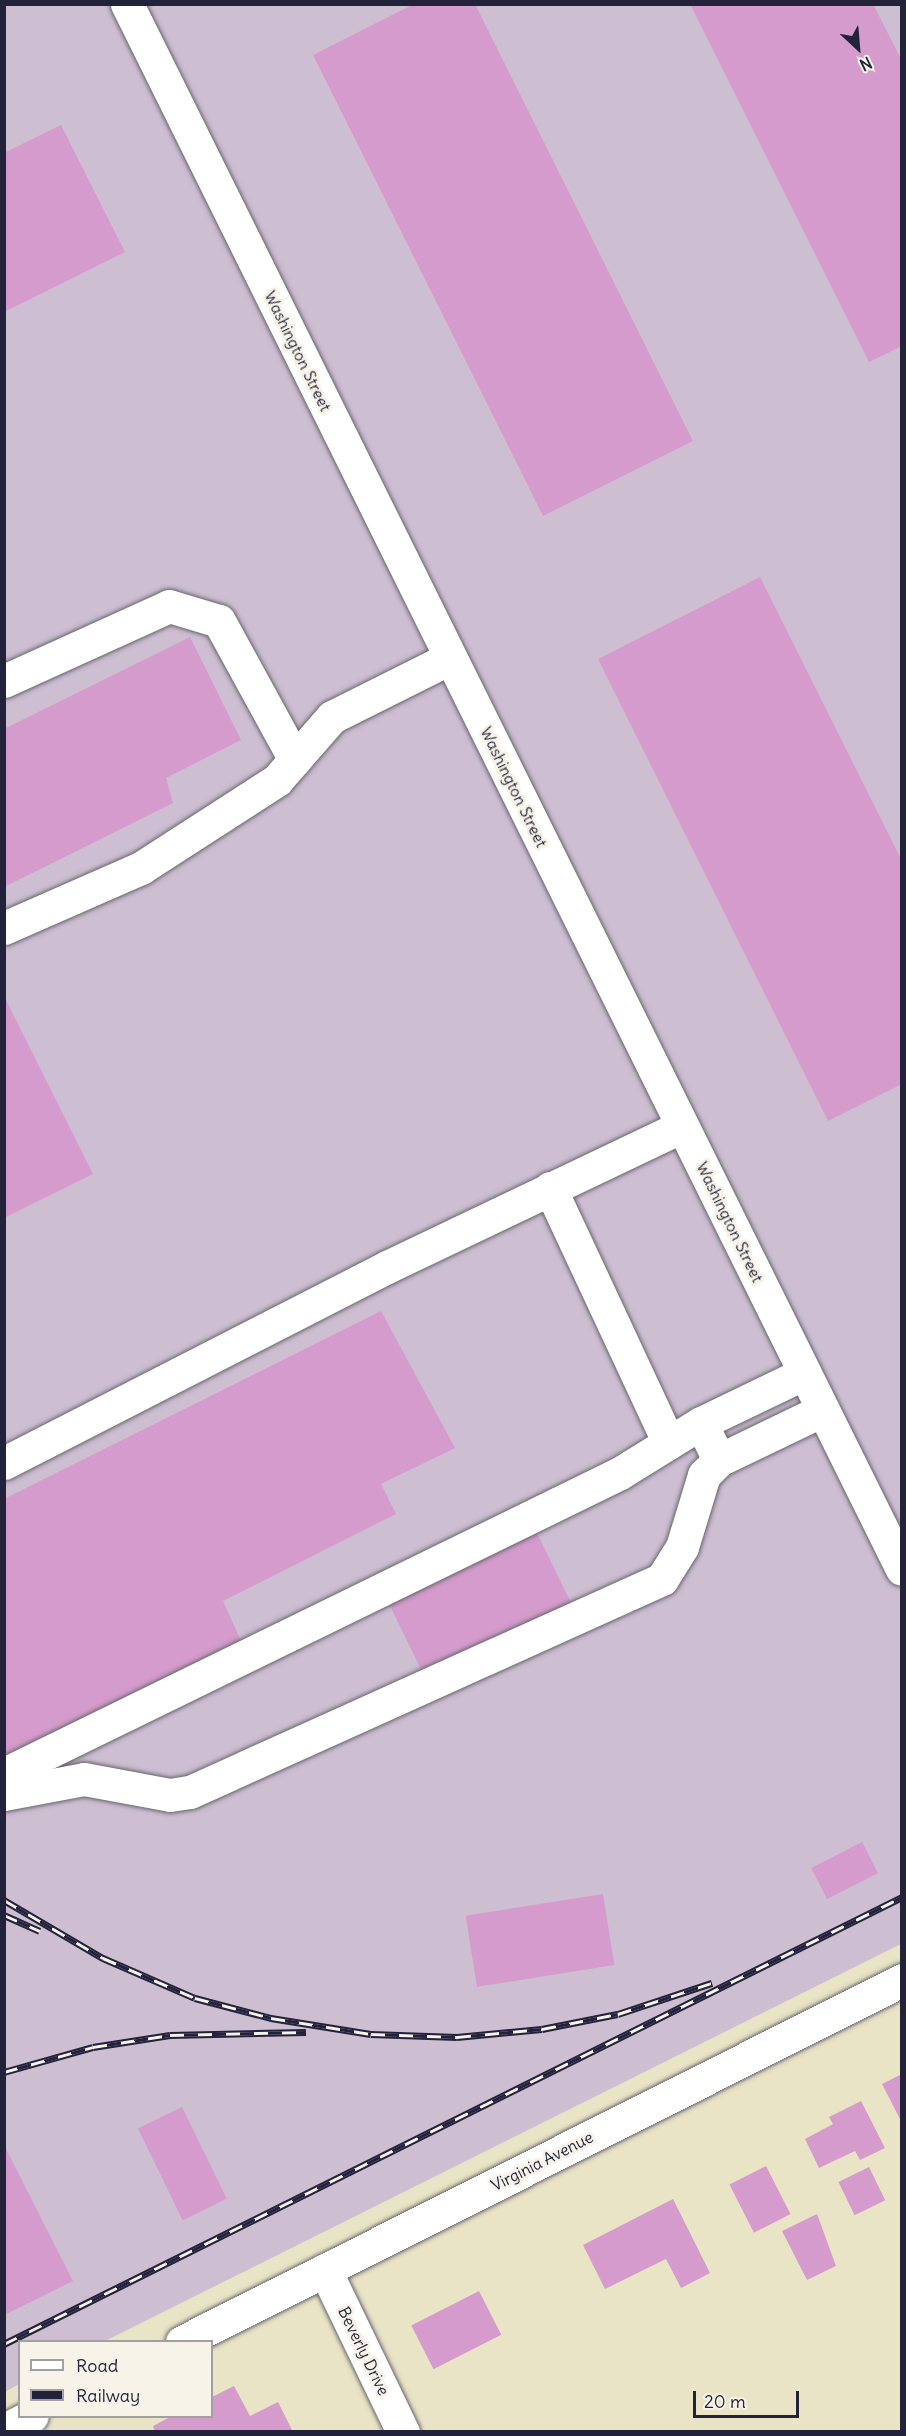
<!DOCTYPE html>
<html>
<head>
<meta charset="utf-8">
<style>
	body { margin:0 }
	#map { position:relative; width:906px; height:2436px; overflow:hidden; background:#eae4c6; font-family:Delius,sans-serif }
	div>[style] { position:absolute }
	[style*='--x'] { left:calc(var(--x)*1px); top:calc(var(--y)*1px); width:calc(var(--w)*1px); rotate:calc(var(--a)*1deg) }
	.industrial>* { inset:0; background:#cdbed2 }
	.building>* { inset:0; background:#d49bcc; transform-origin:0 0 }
	.roads { filter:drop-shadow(0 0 2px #68666c) drop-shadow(0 0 2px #68666c) }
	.minor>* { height:33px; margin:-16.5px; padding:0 16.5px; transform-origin:16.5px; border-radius:16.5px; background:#fff }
	.rail>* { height:7px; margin-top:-3.5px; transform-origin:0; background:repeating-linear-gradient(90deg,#f7f3e8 0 14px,#22223b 0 28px); box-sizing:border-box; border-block:2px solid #22223b }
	span { translate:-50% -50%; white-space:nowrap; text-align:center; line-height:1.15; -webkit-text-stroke:6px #f7f3e8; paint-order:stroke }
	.street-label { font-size:16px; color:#22223b }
	.frame { position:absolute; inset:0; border:6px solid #22223b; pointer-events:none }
	.legend { position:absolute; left:18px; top:2340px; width:195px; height:78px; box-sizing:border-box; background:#f7f3e8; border:2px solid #a29fa3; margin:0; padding:8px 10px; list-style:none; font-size:18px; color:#22223b }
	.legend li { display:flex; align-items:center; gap:12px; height:30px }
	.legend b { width:30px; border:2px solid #a29fa3 }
	.north { position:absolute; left:828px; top:18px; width:60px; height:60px; -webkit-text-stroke:4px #f7f3e8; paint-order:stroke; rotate:154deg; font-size:16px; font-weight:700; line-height:24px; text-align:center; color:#22223b }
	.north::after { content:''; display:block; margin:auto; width:21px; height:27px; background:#22223b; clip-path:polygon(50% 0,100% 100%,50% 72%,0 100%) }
	.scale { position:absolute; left:693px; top:2391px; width:106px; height:27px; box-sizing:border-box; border:3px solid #22223b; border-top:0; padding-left:8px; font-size:18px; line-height:21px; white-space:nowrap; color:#22223b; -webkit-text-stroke:4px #f7f3e8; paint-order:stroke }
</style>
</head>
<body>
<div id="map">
	<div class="industrial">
		<i style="clip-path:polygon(5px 5px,901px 5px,901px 1944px,105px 2341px,20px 2342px,19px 2384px,5px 2392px)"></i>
	</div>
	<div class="building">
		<i style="clip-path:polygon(414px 4px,475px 4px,693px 441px,543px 516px,313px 55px)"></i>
		<i style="clip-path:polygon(690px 4px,873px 4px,902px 61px,902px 346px,869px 362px)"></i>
		<i style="clip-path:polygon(61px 125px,125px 252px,4px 312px,4px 153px)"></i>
		<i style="clip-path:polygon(760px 577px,902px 861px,902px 1084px,828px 1121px,598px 659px)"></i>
		<i style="clip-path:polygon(190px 637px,241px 740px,166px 778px,173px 803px,4px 887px,4px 729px)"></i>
		<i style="clip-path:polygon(4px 996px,93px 1174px,4px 1218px)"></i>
		<i style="clip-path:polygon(381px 1311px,455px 1448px,381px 1484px,396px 1514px,223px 1601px,241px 1641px,10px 1759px,4px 1748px,4px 1499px)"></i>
		<i style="left:536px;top:1531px;width:82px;height:164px;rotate:64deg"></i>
		<i style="left:862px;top:1842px;width:35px;height:57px;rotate:63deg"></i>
		<i style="left:603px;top:1894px;width:72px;height:139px;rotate:81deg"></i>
		<i style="clip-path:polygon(902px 2074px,902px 2123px,882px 2084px)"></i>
		<i style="clip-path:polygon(861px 2101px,885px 2148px,860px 2160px,855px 2151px,819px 2168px,805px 2139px,833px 2124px,829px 2117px)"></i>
		<i style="left:182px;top:2107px;width:102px;height:49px;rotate:64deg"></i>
		<i style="clip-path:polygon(4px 2145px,73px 2281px,4px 2315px)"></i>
		<i style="left:766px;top:2166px;width:54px;height:41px;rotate:63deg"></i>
		<i style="left:869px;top:2167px;width:37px;height:34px;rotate:64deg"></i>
		<i style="clip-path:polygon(673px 2199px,710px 2273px,681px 2288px,666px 2259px,605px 2289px,583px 2245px)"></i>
		<i style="clip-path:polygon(817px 2214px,836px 2266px,807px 2280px,782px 2231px)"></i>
		<i style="left:479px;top:2291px;width:49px;height:76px;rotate:63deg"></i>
		<i style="clip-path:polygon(234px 2386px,250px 2416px,278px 2402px,293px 2432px,155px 2432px,153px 2426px,172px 2416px,212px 2416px,212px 2397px)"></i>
	</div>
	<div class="roads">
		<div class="minor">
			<i style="--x:127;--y:4;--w:1746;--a:63.66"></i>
			<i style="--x:4;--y:681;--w:181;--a:-24.4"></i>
			<i style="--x:169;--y:606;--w:52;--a:16.7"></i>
			<i style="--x:219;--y:621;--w:158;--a:61.3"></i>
			<i style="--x:4;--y:928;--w:150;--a:-23.7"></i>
			<i style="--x:141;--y:868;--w:162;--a:-32.9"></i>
			<i style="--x:277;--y:780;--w:84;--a:-48.9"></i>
			<i style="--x:332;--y:717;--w:132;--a:-26.6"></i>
			<i style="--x:550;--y:1188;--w:281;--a:65"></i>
			<i style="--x:719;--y:1460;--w:115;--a:-25.7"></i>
			<i style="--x:4;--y:1463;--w:430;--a:-27.1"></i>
			<i style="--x:387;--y:1267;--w:327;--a:-25.5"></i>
			<i style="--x:4;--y:1774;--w:686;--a:-26.04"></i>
			<i style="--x:620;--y:1473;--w:95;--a:-31.7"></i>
			<i style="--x:701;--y:1423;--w:115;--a:-25.7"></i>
			<i style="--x:4;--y:1794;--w:81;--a:-10.6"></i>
			<i style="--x:84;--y:1779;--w:87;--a:10.5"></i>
			<i style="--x:170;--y:1795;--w:20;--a:-9"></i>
			<i style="--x:190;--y:1792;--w:518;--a:-24.29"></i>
			<i style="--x:662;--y:1579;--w:38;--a:-58"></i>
			<i style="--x:682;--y:1547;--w:75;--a:-73"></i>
			<i style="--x:704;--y:1475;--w:21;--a:-45"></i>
			<i style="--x:719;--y:1460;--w:41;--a:-115.9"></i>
			<i style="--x:325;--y:2270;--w:180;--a:64.3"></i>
			<i style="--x:182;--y:2342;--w:806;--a:-26.69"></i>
			<i style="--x:4;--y:2430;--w:31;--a:-27"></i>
		</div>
	</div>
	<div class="rail">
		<i style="--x:4;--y:1900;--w:115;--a:30.4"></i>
		<i style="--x:103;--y:1958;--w:100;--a:23.5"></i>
		<i style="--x:195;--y:1998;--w:79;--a:14.7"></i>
		<i style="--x:271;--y:2018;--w:101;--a:9.1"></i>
		<i style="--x:371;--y:2034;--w:86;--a:2"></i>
		<i style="--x:457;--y:2037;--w:85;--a:-5.4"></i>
		<i style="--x:542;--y:2029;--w:77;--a:-11.2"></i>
		<i style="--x:618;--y:2014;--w:99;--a:-18.3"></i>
		<i style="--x:4;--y:1915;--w:39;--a:24"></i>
		<i style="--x:4;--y:2072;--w:92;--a:-15.7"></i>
		<i style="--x:93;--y:2047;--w:78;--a:-8.9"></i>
		<i style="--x:170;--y:2035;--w:136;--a:-1.3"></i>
		<i style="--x:4;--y:2344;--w:1003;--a:-26.46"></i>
	</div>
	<div class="street-label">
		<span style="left:298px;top:351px;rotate:64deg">Washington Street</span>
		<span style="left:514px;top:787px;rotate:64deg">Washington Street</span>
		<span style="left:730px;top:1222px;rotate:64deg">Washington Street</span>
		<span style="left:542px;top:2161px;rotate:-27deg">Virginia Avenue</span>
		<span style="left:364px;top:2351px;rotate:64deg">Beverly Drive</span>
	</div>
	<div class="frame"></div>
	<ul class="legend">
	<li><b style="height:8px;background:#fff"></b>Road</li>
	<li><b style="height:8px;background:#22223b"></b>Railway</li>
	</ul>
	<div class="north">N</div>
	<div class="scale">20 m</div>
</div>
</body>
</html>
